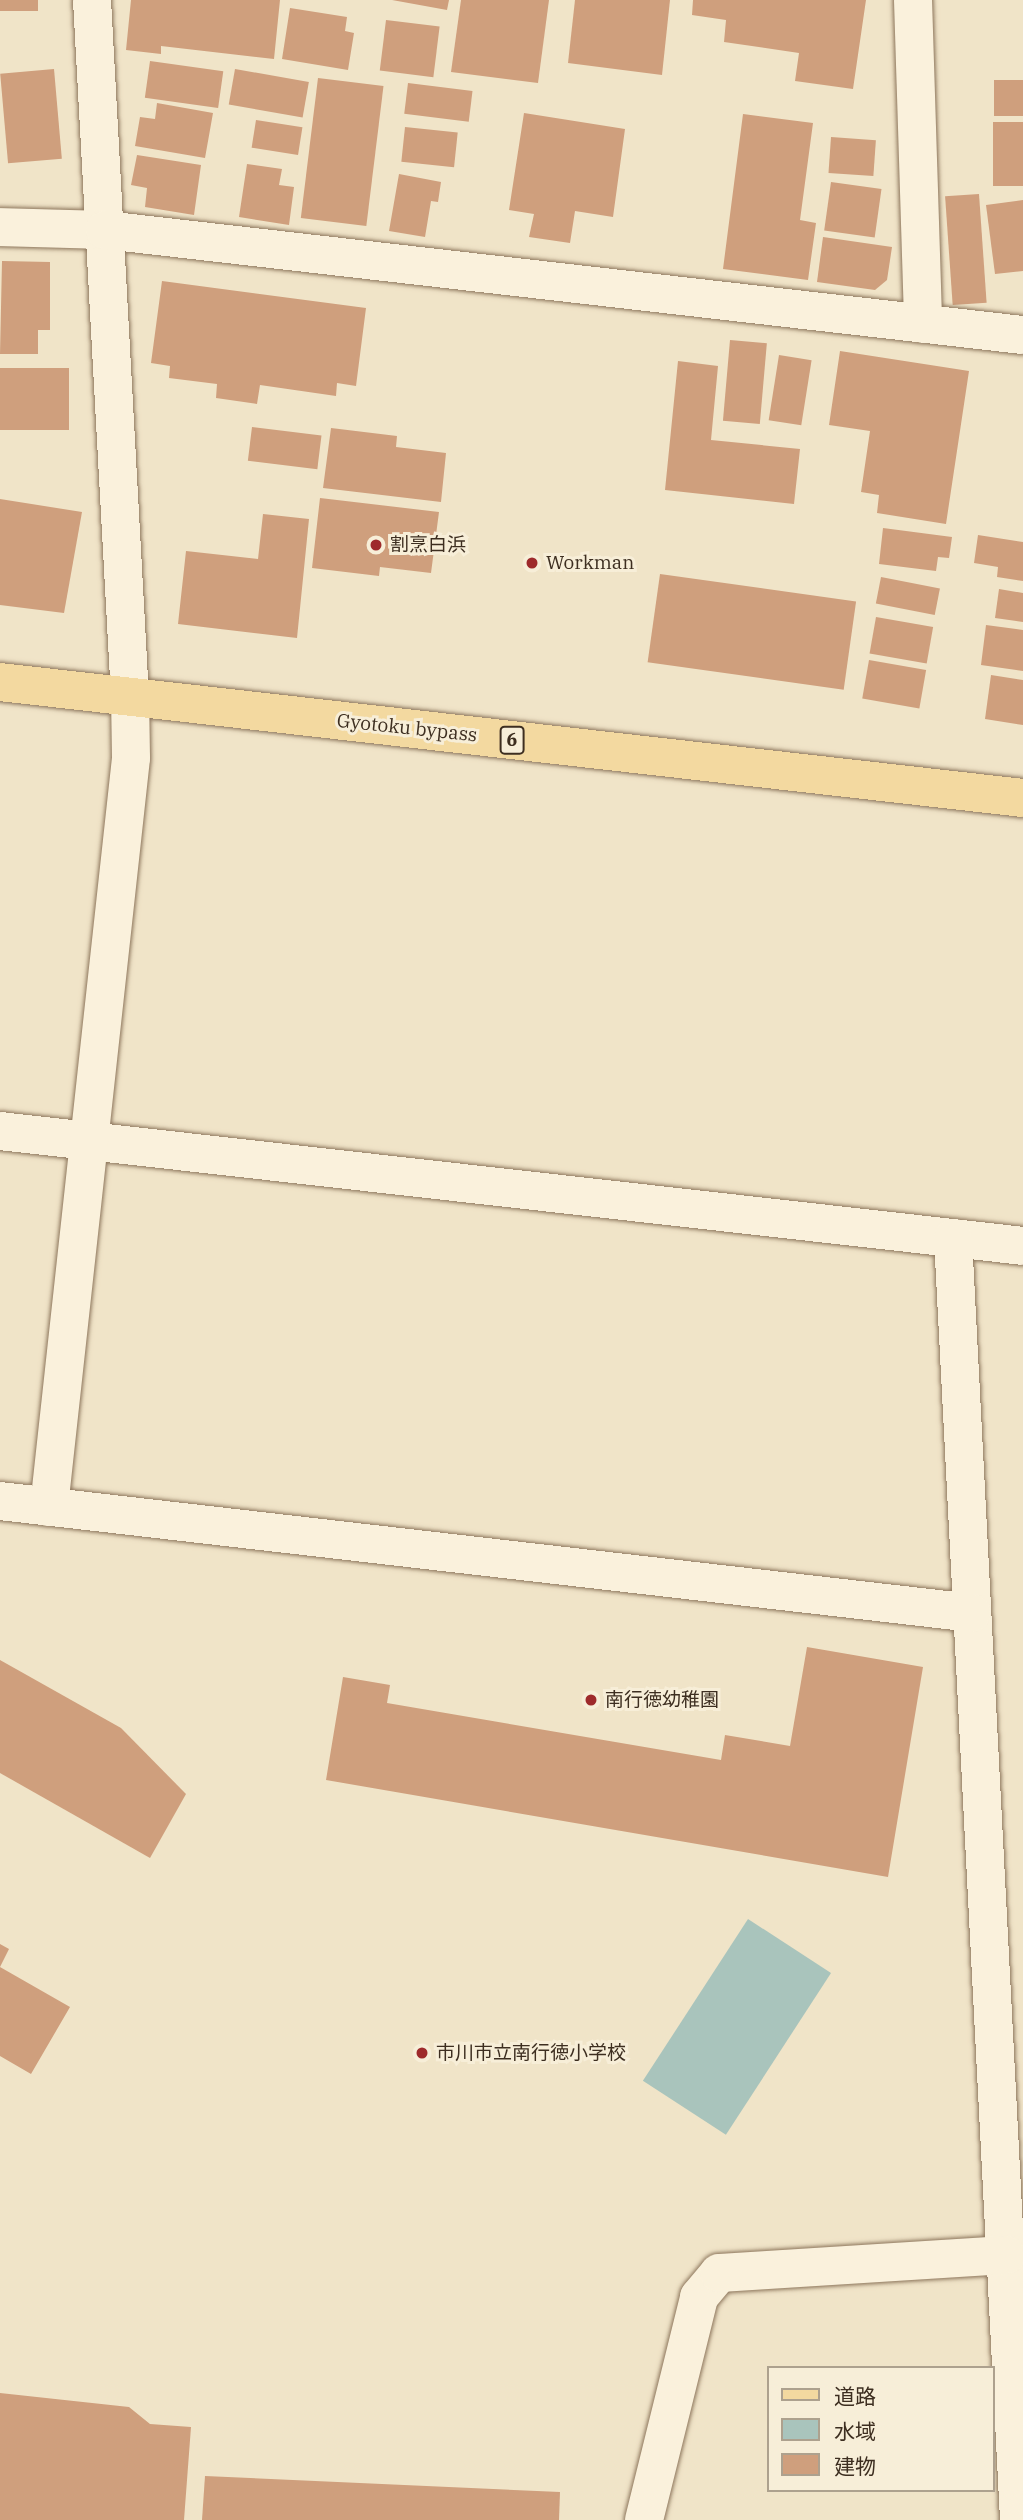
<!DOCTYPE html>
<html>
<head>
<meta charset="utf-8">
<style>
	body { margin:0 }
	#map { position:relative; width:1023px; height:2520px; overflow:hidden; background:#f0e4c8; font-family:"IBM Plex Serif","Noto Sans JP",serif }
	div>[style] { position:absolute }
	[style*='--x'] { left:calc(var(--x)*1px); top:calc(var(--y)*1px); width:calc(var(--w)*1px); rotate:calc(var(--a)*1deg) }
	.water>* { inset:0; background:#a9c4bc; transform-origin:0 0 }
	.building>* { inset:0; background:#cf9f7d; transform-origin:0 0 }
	.roads { filter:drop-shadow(0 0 2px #8d765c) drop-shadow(0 0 2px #8d765c) }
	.minor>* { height:38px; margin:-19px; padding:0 19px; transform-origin:19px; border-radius:19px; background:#faf1dc }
	.tertiary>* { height:38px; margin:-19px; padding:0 19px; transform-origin:19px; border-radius:19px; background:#faf1dc }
	.primary>* { height:38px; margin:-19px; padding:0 19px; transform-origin:19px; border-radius:19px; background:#f3d9a0 }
	.dots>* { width:19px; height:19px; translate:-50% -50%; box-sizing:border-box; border:4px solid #f7eed8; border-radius:50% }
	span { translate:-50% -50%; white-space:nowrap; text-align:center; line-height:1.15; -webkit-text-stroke:6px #f7eed8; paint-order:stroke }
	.shield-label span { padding:2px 5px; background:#f7eed8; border:2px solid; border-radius:5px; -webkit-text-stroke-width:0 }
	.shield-label { font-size:18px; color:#3d2e20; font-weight:700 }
	.poi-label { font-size:19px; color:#3d2e20 }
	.left { translate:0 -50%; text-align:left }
	.street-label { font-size:19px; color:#3d2e20 }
	.legend { position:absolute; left:767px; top:2366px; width:228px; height:126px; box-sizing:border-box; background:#f7eed8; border:2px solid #ada18e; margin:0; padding:9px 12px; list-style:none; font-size:21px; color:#3d2e20 }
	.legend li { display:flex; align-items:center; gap:14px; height:35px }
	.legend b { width:35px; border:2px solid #ada18e }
</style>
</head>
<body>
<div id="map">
	<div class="water">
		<i style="left:748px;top:1919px;width:99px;height:193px;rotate:33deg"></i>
	</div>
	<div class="building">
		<i style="left:0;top:0;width:38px;height:11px"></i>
		<i style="clip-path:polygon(131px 0,280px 0,274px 59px,161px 46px,161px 54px,126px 50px)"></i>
		<i style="clip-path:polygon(392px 0,449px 0,447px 10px)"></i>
		<i style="clip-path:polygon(461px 0,549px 0,538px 83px,451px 72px)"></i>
		<i style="clip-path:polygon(575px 0,670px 0,662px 75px,568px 63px)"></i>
		<i style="clip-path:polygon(693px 0,866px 0,853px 89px,795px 81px,799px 53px,724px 42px,726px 20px,692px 15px)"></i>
		<i style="clip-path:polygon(290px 8px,347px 17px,345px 31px,354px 33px,348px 70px,282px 59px)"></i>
		<i style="left:386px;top:20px;width:54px;height:51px;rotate:7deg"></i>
		<i style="left:150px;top:61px;width:74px;height:37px;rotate:8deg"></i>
		<i style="left:54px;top:69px;width:90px;height:54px;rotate:85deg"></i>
		<i style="left:235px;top:69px;width:75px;height:36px;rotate:10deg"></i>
		<i style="left:318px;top:78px;width:66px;height:141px;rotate:7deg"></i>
		<i style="left:1023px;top:80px;width:36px;height:29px;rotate:90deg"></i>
		<i style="left:408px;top:83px;width:65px;height:31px;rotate:7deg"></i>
		<i style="clip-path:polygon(157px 103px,213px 113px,205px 158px,135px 146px,140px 117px,155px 119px)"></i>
		<i style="clip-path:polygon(524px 113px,625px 129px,613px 217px,575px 211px,570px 243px,529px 237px,534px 214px,509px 210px)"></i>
		<i style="clip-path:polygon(743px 114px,813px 123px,800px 220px,816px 223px,808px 280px,723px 269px)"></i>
		<i style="left:256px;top:120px;width:47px;height:28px;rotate:9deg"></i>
		<i style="left:1023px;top:122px;width:64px;height:30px;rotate:90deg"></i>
		<i style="left:405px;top:127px;width:53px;height:35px;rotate:6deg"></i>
		<i style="left:831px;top:137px;width:45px;height:36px;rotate:4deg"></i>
		<i style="clip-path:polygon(137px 155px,201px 165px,194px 215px,145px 207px,147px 188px,131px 185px)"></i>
		<i style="clip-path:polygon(247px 164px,282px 169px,279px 185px,294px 187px,289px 225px,239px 217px)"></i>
		<i style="clip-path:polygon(399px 174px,441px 182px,438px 202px,431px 201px,425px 237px,389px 231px)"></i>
		<i style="left:831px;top:182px;width:51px;height:49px;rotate:8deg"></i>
		<i style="left:979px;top:194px;width:109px;height:34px;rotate:86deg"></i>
		<i style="clip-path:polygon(1023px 200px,1023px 271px,995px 274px,986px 205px)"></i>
		<i style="clip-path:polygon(823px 237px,892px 247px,887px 280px,875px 290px,817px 282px)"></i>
		<i style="clip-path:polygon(2px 261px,50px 262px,50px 330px,38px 330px,38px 354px,0 354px)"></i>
		<i style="clip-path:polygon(162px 281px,366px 308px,356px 386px,337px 383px,336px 396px,260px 385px,257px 404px,216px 398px,217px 384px,169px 378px,170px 366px,151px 363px)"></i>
		<i style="left:730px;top:340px;width:37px;height:81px;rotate:5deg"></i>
		<i style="clip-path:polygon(840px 351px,969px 371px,946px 524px,877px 513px,879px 495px,861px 492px,870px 431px,829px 425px)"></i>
		<i style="left:779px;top:355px;width:33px;height:66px;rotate:9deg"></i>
		<i style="clip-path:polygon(678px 361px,718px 366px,711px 440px,800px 449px,794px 504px,665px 490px)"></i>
		<i style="left:0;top:368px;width:69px;height:62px"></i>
		<i style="left:252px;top:427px;width:70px;height:34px;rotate:7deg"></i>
		<i style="clip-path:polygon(331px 428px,397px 436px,396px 447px,446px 453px,441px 502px,323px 488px)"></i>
		<i style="clip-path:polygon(320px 498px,439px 512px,431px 573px,380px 567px,379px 576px,312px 568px)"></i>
		<i style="clip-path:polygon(0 499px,82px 512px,64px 613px,0 605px)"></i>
		<i style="clip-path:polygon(263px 514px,309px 519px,297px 638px,178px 624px,186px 551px,258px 559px)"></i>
		<i style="clip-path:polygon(883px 528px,952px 537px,949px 558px,938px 557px,936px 571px,879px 564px)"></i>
		<i style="clip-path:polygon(978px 535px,1023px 542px,1023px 581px,997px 577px,998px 567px,974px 563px)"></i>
		<i style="left:660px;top:574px;width:198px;height:89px;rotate:8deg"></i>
		<i style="left:881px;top:577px;width:60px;height:27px;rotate:11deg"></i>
		<i style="clip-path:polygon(999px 589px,1023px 593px,1023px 622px,995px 618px)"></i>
		<i style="left:876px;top:617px;width:58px;height:37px;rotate:10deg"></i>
		<i style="clip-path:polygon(986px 625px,1023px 630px,1023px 671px,981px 665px)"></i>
		<i style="left:869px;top:660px;width:58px;height:39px;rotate:10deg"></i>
		<i style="clip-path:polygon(991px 675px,1023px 680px,1023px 725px,985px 719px)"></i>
		<i style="clip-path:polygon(807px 1647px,923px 1667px,888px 1877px,326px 1780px,343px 1677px,390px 1685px,387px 1703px,721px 1760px,725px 1735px,790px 1746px)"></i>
		<i style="clip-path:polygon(0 1660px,121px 1728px,186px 1794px,150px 1858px,0 1773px)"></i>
		<i style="clip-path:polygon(0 1944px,9px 1949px,0 1967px,70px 2007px,31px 2074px,0 2056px)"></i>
		<i style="clip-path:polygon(0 2393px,129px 2407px,150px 2424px,191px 2427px,184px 2520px,0 2520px)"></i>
		<i style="clip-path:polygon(205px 2476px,560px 2492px,559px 2520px,202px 2520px)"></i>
	</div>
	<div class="roads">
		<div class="minor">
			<i style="--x:92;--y:0;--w:698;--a:86.88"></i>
			<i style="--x:913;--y:0;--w:324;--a:88.2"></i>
			<i style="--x:0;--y:227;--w:105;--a:1.6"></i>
			<i style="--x:105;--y:230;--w:924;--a:6.53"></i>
			<i style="--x:0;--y:1131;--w:1029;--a:6.41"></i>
			<i style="--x:953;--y:1238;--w:1284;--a:87.05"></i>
			<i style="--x:0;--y:1501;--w:978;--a:6.57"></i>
			<i style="--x:644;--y:2520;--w:230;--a:-76.1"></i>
			<i style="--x:699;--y:2297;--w:31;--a:-50"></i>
			<i style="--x:719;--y:2273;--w:288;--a:-3.6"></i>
		</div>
		<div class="tertiary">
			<i style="--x:49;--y:1507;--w:753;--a:-83.75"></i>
			<i style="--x:131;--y:758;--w:61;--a:-90.9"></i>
		</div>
		<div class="primary">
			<i style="--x:0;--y:682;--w:1030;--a:6.47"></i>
		</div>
	</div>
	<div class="dots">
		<i style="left:376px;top:545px;background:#9e2a2b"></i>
		<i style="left:532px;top:563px;background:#9e2a2b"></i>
		<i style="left:591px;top:1700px;background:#9e2a2b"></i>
		<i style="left:422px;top:2053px;background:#9e2a2b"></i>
	</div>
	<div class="shield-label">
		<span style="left:512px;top:740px">6</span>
	</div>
	<div class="poi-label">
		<span class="left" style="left:390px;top:545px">割烹白浜</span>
		<span class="left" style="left:546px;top:563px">Workman</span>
		<span class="left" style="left:605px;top:1700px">南行徳幼稚園</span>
		<span class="left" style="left:436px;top:2053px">市川市立南行徳小学校</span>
	</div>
	<div class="street-label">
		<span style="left:407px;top:728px;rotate:6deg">Gyotoku bypass</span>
	</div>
	<ul class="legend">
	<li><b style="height:9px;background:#f3d9a0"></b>道路</li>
	<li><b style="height:19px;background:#a9c4bc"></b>水域</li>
	<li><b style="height:19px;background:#cf9f7d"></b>建物</li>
	</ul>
</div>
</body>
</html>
